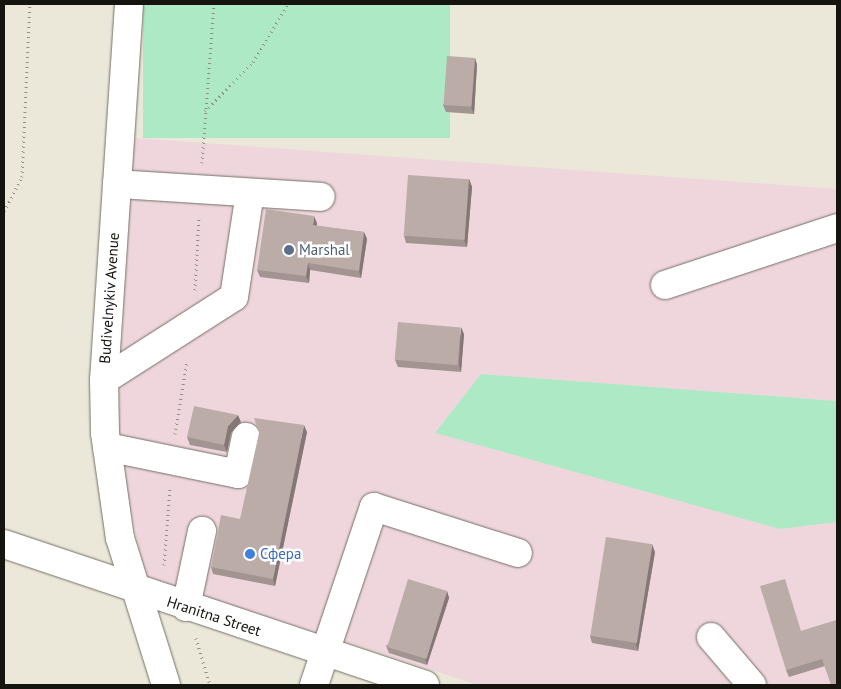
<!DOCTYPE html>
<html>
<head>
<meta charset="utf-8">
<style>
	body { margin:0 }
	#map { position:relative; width:841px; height:689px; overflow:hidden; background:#ebe7d9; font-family:"PT Sans",sans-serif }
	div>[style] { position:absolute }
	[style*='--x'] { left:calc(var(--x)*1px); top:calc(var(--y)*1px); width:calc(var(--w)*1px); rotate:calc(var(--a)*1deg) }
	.industrial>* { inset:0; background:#efd5dc }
	.green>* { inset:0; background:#ade9c4; transform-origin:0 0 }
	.path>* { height:3px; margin-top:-1.5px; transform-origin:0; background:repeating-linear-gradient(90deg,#918e84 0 1px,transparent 0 5px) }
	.roads { filter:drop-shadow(0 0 1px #737064) drop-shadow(0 0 1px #737064) }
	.minor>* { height:28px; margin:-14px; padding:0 14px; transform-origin:14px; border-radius:14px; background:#fff }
	.major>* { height:28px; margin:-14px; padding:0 14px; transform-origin:14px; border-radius:14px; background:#fff }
	.wall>* { inset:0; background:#a29490 }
	.shaded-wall>* { inset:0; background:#847876 }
	.building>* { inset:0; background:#bcaca8; transform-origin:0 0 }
	.dots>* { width:14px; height:14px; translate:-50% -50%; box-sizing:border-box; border:2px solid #fff; border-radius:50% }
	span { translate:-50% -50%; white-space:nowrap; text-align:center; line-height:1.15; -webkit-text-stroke:5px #fff; paint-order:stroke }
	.service-label { font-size:15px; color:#4e5e75 }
	.left { translate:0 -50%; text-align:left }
	.street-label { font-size:15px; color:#15140f }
	.shop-label { font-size:15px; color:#366cbe }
	.frame { position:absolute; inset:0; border:5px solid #15140f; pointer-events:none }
</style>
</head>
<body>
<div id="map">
	<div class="industrial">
		<i style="clip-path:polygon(134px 138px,837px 189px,836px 401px,481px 374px,435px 433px,780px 529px,837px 522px,837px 685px,478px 685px,145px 577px,125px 484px,119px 432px,119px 380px)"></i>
	</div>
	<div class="green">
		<i style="left:143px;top:4px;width:307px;height:134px"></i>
		<i style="clip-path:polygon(481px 374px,836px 401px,837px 385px,837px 522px,780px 529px,435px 433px)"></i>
	</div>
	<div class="path">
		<i style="--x:205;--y:111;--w:69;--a:-45.6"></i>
		<i style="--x:253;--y:62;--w:68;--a:-58.9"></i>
		<i style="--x:202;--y:163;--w:159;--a:-85.7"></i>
		<i style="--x:4;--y:211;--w:38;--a:-62"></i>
		<i style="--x:22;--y:177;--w:173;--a:-87.4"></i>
		<i style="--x:195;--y:290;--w:74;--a:-86.9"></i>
		<i style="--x:175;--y:434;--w:74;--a:-80.7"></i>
		<i style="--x:164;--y:565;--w:78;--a:-85.6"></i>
		<i style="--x:196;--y:638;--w:49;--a:73.4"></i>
	</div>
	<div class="roads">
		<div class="minor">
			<i style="--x:117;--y:184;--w:204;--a:3.6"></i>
			<i style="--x:665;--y:285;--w:181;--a:-18.3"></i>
			<i style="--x:104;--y:380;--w:154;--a:-32.6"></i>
			<i style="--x:234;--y:297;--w:105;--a:-81.3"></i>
			<i style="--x:107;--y:447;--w:134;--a:11.6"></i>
			<i style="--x:238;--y:474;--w:38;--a:-78"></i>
			<i style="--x:4;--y:544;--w:444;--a:18.5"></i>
			<i style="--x:186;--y:607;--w:78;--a:-78.1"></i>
			<i style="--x:711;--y:637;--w:63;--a:49.5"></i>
			<i style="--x:314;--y:685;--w:188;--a:-71.4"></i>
			<i style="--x:374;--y:507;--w:151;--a:17.7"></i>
		</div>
		<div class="major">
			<i style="--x:129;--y:4;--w:377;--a:93.8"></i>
			<i style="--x:104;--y:380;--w:53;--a:88.9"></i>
			<i style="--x:105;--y:433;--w:106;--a:81.9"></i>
			<i style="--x:120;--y:538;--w:154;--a:72.6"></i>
		</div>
	</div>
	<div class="wall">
		<i style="clip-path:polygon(475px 58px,477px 65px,474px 114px,446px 112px,443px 105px)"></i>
		<i style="clip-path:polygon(469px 179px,472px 187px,467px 247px,406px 243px,404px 236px)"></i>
		<i style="clip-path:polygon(317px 223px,317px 226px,364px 232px,367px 239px,361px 278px,310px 270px,309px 283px,260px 277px,257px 270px)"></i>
		<i style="clip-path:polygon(464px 334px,461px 372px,398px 367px,395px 360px)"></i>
		<i style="clip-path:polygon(241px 422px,231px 433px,227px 452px,190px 445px,187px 437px)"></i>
		<i style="clip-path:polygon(307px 432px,275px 586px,213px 574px,211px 567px,240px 519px)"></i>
		<i style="clip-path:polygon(655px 552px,638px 651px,592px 643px,590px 636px)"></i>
		<i style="clip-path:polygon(447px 591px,449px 598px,427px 665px,389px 653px,386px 646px)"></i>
		<i style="clip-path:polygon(837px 620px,825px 666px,789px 677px,786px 670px,802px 631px)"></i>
	</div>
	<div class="shaded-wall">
		<i style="clip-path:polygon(475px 58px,477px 65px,474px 114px,471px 107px)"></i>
		<i style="clip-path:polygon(469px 179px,472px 187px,467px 247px,464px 240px)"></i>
		<i style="clip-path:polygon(314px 216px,317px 223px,316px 233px,313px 225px)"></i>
		<i style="clip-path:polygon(364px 232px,367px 239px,361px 278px,359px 271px)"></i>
		<i style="clip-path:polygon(308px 263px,310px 270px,309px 283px,306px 276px)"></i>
		<i style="clip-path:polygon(461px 327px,464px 334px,461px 372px,459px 365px)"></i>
		<i style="clip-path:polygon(238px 415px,241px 422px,231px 433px,227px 452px,224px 445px,228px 426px)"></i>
		<i style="clip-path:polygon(304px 425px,307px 432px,275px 586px,273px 579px)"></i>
		<i style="clip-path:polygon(652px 544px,655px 552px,638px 651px,636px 644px)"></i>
		<i style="clip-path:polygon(447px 591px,449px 598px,427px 665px,425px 658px)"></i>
	</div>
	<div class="building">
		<i style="left:447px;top:56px;width:28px;height:49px;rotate:4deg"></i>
		<i style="left:408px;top:175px;width:61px;height:61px;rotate:4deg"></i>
		<i style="clip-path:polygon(266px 209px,314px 216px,313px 225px,364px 232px,359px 271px,308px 263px,306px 276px,257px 270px)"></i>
		<i style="left:398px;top:322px;width:63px;height:38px;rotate:5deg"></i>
		<i style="clip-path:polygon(194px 406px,238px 415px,228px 426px,224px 445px,187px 437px)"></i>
		<i style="clip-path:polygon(254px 418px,304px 425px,273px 579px,211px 567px,221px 515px,240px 519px,259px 433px)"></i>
		<i style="left:606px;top:537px;width:47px;height:100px;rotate:9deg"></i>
		<i style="left:408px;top:579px;width:41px;height:71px;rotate:17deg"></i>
		<i style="clip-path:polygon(785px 579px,801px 631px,837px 620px,837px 685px,831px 685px,822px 659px,786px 670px,760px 586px)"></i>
	</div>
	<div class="dots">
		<i style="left:289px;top:250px;background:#5c6f8a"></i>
		<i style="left:250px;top:554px;background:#3f7fe0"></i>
	</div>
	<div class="service-label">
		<span class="left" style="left:299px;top:250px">Marshal</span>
	</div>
	<div class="street-label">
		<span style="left:109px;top:298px;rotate:-86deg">Budivelnykiv Avenue</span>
		<span style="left:214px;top:616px;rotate:18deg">Hranitna Street</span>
	</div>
	<div class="shop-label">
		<span class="left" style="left:260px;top:554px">Сфера</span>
	</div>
	<div class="frame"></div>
</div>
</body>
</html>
